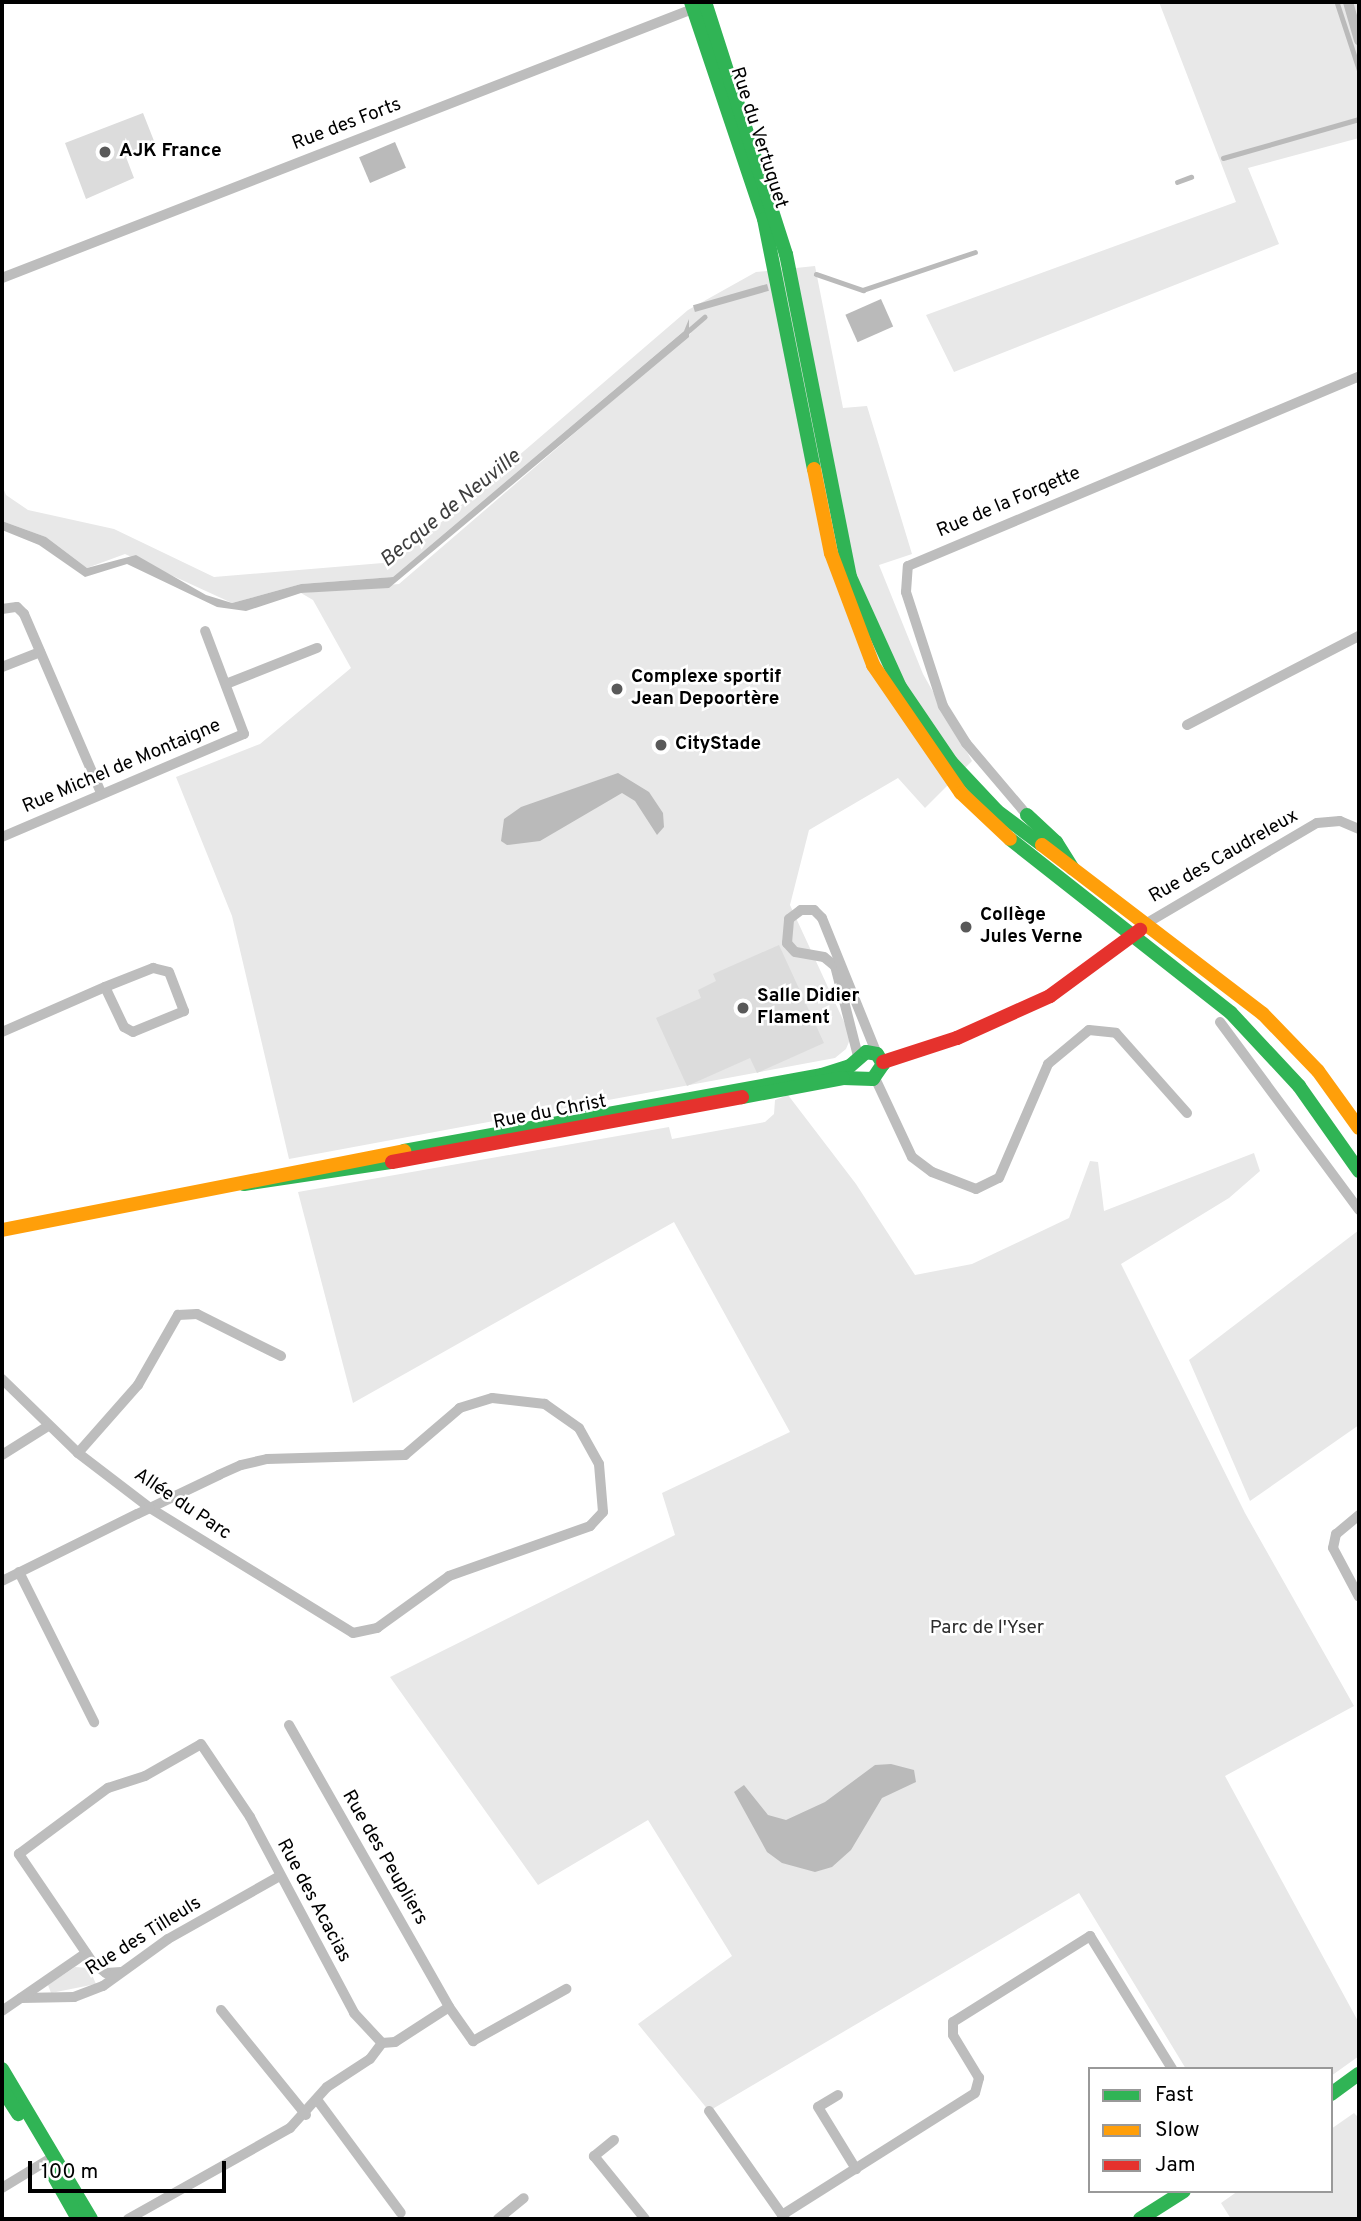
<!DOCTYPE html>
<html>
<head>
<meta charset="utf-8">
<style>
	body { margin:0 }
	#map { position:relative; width:1361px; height:2221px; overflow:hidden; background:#fff; font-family:Overpass,sans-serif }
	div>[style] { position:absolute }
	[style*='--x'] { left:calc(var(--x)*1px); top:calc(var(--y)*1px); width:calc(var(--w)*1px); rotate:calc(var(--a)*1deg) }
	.green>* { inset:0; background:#e8e8e8 }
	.water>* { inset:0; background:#bababa; transform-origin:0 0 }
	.stream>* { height:4.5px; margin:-2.25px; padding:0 2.25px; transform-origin:2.25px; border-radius:2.25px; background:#bababa }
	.building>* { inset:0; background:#dcdcdc }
	.street>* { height:10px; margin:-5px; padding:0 5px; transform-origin:5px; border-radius:5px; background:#bdbdbd }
	.fast>* { height:14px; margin:-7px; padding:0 7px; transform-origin:7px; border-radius:7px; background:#30b455 }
	.slow>* { height:14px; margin:-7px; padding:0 7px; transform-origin:7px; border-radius:7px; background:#ff9f0a }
	.jam>* { height:14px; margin:-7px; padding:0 7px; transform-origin:7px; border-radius:7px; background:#e5322d }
	.dots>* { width:19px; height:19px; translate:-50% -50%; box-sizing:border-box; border:4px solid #fff; border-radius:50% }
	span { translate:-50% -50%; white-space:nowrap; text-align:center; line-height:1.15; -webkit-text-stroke:5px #fff; paint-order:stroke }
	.street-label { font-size:19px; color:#000 }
	.poi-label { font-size:19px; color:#000; font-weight:700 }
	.left { translate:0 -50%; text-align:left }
	.park-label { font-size:19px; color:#2d2d2d }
	.water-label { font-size:21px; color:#3e3e3e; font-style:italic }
	.frame { position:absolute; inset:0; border:4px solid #000; pointer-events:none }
	.legend { position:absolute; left:1088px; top:2067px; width:245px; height:126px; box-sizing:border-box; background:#fff; border:2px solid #999; margin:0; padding:9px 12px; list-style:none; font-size:21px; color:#000 }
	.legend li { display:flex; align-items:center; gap:14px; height:35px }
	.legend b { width:35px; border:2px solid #999 }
	.scale { position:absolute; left:28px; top:2161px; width:198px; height:32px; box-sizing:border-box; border:4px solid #000; border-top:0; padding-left:9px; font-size:21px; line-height:24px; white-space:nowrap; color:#000; -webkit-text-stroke:5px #fff; paint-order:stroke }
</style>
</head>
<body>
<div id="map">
	<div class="green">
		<i style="clip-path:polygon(1159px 2px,1359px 2px,1359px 138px,1248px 168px,1279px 244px,954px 372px,926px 315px,1236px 202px)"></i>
		<i style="clip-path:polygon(815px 266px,843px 408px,867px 406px,912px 554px,879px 565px,923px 674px,972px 761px,925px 808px,898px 778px,809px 830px,790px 905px,851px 1037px,846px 1049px,835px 1058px,289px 1159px,232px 916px,176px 777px,260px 744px,351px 668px,313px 600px,301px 593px,399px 584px,691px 333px,685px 330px,393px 577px,301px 584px,232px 603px,125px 554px,87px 568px,46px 537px,2px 521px,2px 485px,6px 495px,28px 510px,114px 529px,214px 577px,395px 562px,688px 310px,756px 272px)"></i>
		<i style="clip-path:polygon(788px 1095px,856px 1184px,915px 1275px,972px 1264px,1069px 1218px,1090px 1161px,1098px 1162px,1104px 1211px,1254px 1153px,1260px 1171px,1229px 1198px,1121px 1264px,1245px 1513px,1354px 1706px,1225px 1776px,1359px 2023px,1359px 2056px,1331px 2076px,1331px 2069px,1186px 2069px,1079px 1893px,709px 2111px,638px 2024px,732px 1956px,648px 1820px,538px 1885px,390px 1677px,675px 1535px,662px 1493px,790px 1432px,674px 1222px,353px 1403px,298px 1192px,669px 1127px,672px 1139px,765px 1122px,774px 1114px,775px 1100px)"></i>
		<i style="clip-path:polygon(1359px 1230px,1359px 1425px,1250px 1501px,1189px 1360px)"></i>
		<i style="clip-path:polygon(75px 1967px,89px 1968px,96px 1984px,51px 1993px,48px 1985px)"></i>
		<i style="clip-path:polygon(1354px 2113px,1359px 2118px,1359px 2219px,1231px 2219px,1221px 2203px,1238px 2191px,1331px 2191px,1331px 2129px)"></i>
	</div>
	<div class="water">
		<i style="left:395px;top:142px;width:28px;height:39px;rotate:67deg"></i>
		<i style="left:767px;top:284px;width:7px;height:77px;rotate:74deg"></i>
		<i style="left:881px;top:299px;width:30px;height:39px;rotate:66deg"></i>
		<i style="clip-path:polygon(689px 319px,689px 337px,389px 588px,301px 593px,246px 611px,217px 607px,127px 564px,85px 577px,39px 545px,2px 530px,2px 521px,46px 537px,87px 568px,136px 555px,206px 595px,232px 603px,301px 584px,393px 577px,684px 331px)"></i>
		<i style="clip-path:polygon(618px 773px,649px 792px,663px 813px,664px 827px,657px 835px,635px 801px,622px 793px,540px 841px,507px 845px,501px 841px,504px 819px,521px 807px)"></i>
		<i style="clip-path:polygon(891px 1764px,914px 1770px,916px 1782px,882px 1798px,851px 1850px,832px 1867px,815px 1872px,782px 1863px,767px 1852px,734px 1792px,744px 1785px,768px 1815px,786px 1820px,825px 1802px,875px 1765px)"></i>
	</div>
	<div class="stream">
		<i style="--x:1337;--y:2;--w:71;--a:71.8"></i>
		<i style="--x:1223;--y:158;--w:141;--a:-16"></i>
		<i style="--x:1177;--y:182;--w:15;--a:-20"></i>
		<i style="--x:816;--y:274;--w:50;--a:18.8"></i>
		<i style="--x:863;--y:290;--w:118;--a:-18.7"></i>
		<i style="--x:687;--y:332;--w:23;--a:-41"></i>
	</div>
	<div class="building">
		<i style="clip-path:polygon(143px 113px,156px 146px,126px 157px,134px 178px,86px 199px,65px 143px)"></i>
		<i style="clip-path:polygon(779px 945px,824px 1043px,757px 1073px,750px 1058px,687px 1086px,656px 1018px,701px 998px,698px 990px,716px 981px,713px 974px)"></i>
	</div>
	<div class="street">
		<i style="--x:1348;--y:2;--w:40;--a:74"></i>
		<i style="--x:2;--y:278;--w:749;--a:-21.29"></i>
		<i style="--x:2;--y:609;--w:15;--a:-8"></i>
		<i style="--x:17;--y:607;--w:10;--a:45"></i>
		<i style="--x:24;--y:614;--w:195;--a:66.7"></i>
		<i style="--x:2;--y:667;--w:41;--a:-21.5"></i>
		<i style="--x:226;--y:684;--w:98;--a:-21.6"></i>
		<i style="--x:1187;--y:725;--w:194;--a:-27.4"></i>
		<i style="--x:1027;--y:815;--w:94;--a:-130.3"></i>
		<i style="--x:966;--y:743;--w:44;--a:-121.9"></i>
		<i style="--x:943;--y:706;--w:120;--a:-108"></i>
		<i style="--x:906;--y:592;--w:26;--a:-86"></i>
		<i style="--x:908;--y:566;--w:489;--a:-22.8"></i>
		<i style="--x:2;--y:837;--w:263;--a:-23.1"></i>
		<i style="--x:244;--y:734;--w:110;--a:-110.7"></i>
		<i style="--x:1147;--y:923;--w:197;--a:-30.5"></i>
		<i style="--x:1317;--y:823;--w:23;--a:-5"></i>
		<i style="--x:1340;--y:821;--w:21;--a:23"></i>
		<i style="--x:1220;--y:1022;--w:234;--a:53.5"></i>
		<i style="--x:2;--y:1032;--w:112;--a:-23.6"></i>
		<i style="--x:105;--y:987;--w:52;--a:-21.6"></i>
		<i style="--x:153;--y:968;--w:16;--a:14"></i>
		<i style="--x:169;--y:972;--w:42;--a:69"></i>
		<i style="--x:184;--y:1011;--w:55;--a:157.6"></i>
		<i style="--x:133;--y:1032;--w:10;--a:-151"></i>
		<i style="--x:124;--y:1027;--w:44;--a:-115.4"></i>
		<i style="--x:858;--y:1056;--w:93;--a:-104.3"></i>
		<i style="--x:835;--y:966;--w:14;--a:-141"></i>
		<i style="--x:824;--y:957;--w:29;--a:-170"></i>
		<i style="--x:795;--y:952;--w:12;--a:-132"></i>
		<i style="--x:787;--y:943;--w:24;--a:-85"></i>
		<i style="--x:789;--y:919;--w:15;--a:-37"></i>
		<i style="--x:801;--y:910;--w:13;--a:0"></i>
		<i style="--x:814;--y:910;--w:11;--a:45"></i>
		<i style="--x:822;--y:918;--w:147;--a:68"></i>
		<i style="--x:875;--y:1078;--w:87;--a:64.9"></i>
		<i style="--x:912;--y:1157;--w:25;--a:37"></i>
		<i style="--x:932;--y:1172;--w:47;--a:21.1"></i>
		<i style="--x:976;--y:1189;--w:25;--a:-26"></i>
		<i style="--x:999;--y:1178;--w:124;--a:-66.7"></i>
		<i style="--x:1048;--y:1064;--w:53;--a:-39.7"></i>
		<i style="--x:1089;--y:1030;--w:27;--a:6"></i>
		<i style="--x:1116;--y:1033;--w:107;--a:48.4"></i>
		<i style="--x:2;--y:1379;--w:106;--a:44.2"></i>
		<i style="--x:78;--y:1453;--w:91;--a:37.4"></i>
		<i style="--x:150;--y:1508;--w:238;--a:31.6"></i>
		<i style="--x:353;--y:1633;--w:25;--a:-12"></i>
		<i style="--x:377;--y:1628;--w:89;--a:-35.8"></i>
		<i style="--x:449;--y:1576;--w:150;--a:-19.5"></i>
		<i style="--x:590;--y:1526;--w:19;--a:-47"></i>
		<i style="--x:603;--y:1512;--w:48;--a:-94.8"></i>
		<i style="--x:599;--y:1464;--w:41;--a:-119.1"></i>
		<i style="--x:579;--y:1428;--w:42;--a:-144.8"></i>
		<i style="--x:545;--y:1404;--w:53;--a:-173.5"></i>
		<i style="--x:492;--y:1398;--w:34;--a:163"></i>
		<i style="--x:460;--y:1408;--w:72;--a:139.5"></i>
		<i style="--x:405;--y:1455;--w:138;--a:178.3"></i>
		<i style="--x:267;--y:1459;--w:27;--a:167"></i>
		<i style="--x:241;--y:1465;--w:24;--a:156"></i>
		<i style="--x:219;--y:1475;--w:76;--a:154.4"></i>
		<i style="--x:150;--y:1508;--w:14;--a:155"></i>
		<i style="--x:137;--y:1514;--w:151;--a:153.6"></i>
		<i style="--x:78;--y:1453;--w:91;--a:-48.6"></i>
		<i style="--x:138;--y:1385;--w:81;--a:-60.3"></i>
		<i style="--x:178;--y:1315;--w:19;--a:-3"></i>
		<i style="--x:197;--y:1314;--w:94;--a:26.6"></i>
		<i style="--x:2;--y:1455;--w:54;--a:-32.2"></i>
		<i style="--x:1359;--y:1515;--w:30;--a:140"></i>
		<i style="--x:1336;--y:1534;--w:14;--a:102"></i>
		<i style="--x:1333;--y:1548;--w:55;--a:62"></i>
		<i style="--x:19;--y:1572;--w:168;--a:63.4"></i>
		<i style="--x:289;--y:1725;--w:324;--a:60.4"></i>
		<i style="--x:121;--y:1972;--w:15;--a:176"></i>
		<i style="--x:106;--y:1973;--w:16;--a:-142"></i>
		<i style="--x:93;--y:1963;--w:132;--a:-124.2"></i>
		<i style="--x:19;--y:1854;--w:111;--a:-36.6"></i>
		<i style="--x:108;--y:1788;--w:39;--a:-18"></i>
		<i style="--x:145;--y:1776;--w:64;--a:-29.7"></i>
		<i style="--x:201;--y:1744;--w:88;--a:56.1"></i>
		<i style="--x:250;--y:1817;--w:222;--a:62"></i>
		<i style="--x:354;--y:2013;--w:41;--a:47"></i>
		<i style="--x:21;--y:1998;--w:53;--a:-1.1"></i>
		<i style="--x:74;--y:1997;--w:31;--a:-21"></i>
		<i style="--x:103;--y:1986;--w:80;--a:-35.9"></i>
		<i style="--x:168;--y:1939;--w:126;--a:-29.4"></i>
		<i style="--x:221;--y:2010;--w:135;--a:51"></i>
		<i style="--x:2;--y:2011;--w:102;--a:-34.6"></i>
		<i style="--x:382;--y:2043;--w:13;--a:-4"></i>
		<i style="--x:395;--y:2042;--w:64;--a:-32.9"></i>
		<i style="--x:449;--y:2007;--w:42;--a:54.8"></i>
		<i style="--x:473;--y:2041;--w:107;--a:-29.2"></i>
		<i style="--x:838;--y:2095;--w:23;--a:149"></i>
		<i style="--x:818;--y:2107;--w:73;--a:58.5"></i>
		<i style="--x:318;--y:2101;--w:139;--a:53.5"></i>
		<i style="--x:709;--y:2111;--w:132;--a:54.9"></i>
		<i style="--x:614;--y:2140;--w:26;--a:141"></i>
		<i style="--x:594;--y:2156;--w:81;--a:51"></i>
		<i style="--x:2;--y:2188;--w:60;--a:-31.3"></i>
		<i style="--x:782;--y:2215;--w:228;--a:-32.3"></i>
		<i style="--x:975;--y:2093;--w:16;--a:-75"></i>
		<i style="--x:979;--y:2078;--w:50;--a:-121.2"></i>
		<i style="--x:953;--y:2035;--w:13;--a:-90"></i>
		<i style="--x:953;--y:2022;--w:162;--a:-32.1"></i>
		<i style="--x:1090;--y:1936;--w:156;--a:58.3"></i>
		<i style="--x:128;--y:2219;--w:186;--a:-29.3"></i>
		<i style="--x:290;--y:2128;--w:55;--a:-47.9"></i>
		<i style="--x:327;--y:2087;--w:51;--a:-33.1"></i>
		<i style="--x:370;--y:2059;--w:20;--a:-53"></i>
		<i style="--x:498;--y:2219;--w:33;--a:-39"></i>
	</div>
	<div class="fast">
		<i style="--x:691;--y:2;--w:229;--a:71.4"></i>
		<i style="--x:764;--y:219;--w:255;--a:78.7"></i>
		<i style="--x:705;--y:2;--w:265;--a:72.2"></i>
		<i style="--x:786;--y:254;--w:329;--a:78.8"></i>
		<i style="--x:850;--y:577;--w:121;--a:65.6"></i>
		<i style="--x:900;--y:687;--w:91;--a:55.8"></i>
		<i style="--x:951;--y:762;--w:67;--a:46.8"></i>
		<i style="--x:997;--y:811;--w:56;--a:37.1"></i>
		<i style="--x:1027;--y:815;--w:40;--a:43"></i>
		<i style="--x:1056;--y:842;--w:31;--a:58"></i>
		<i style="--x:1010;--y:839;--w:281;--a:38.2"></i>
		<i style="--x:1231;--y:1013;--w:100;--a:47"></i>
		<i style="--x:1299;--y:1086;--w:104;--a:54.8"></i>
		<i style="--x:404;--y:1151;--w:425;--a:-10.3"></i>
		<i style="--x:822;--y:1075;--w:29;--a:-18"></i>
		<i style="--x:850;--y:1066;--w:21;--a:-41"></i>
		<i style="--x:866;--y:1052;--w:11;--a:10"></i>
		<i style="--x:877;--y:1054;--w:12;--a:59"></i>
		<i style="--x:883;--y:1064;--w:18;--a:124"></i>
		<i style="--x:873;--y:1079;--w:30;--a:-178"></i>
		<i style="--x:843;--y:1078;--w:103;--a:169.3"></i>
		<i style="--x:244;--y:1184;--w:150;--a:-8.5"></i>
		<i style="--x:2;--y:2069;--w:174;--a:59.3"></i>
		<i style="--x:2;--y:2089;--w:30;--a:57"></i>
		<i style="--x:1331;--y:2094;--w:34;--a:-36"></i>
		<i style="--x:51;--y:2171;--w:55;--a:60.6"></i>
		<i style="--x:1140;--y:2219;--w:52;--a:-32.5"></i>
	</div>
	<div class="slow">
		<i style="--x:814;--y:469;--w:86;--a:78.6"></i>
		<i style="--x:831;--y:553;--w:120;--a:69.4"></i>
		<i style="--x:873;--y:665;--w:155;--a:55.5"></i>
		<i style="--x:961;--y:793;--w:67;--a:43.2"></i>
		<i style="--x:1042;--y:845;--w:278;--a:37.4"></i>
		<i style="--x:1263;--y:1014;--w:79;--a:46"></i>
		<i style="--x:1318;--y:1071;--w:70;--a:54.3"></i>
		<i style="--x:2;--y:1230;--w:410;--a:-11.1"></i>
	</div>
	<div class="jam">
		<i style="--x:883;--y:1062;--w:78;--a:-18"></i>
		<i style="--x:957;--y:1038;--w:102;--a:-24.3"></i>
		<i style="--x:1050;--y:996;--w:112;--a:-36.3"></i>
		<i style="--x:392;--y:1162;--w:356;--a:-10.5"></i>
	</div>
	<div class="dots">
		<i style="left:105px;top:152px;background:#595959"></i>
		<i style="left:617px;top:689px;background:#595959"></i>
		<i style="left:661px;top:745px;background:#595959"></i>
		<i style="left:966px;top:927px;background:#595959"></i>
		<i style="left:743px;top:1008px;background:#595959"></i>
	</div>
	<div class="street-label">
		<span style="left:347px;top:125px;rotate:-21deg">Rue des Forts</span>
		<span style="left:758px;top:138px;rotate:72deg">Rue du Vertuquet</span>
		<span style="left:1009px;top:503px;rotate:-23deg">Rue de la Forgette</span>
		<span style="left:122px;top:767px;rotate:-23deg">Rue Michel de Montaigne</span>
		<span style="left:1224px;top:857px;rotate:-30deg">Rue des Caudreleux</span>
		<span style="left:550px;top:1113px;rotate:-11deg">Rue du Christ</span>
		<span style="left:182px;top:1505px;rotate:34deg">Allée du Parc</span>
		<span style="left:384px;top:1858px;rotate:60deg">Rue des Peupliers</span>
		<span style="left:313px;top:1901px;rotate:62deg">Rue des Acacias</span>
		<span style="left:144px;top:1937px;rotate:-32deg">Rue des Tilleuls</span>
	</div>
	<div class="poi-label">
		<span class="left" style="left:119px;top:152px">AJK France</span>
		<span class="left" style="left:631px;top:689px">Complexe sportif<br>Jean Depoortère</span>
		<span class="left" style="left:675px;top:745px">CityStade</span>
		<span class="left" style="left:980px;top:927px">Collège<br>Jules Verne</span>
		<span class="left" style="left:757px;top:1008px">Salle Didier<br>Flament</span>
	</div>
	<div class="park-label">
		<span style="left:987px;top:1629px">Parc de l'Yser</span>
	</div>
	<div class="water-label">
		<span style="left:451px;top:509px;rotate:-39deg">Becque de Neuville</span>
	</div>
	<div class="frame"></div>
	<ul class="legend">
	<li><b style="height:9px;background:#30b455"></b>Fast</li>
	<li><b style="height:9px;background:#ff9f0a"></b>Slow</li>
	<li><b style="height:9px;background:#e5322d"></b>Jam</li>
	</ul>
	<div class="scale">100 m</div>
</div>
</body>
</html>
